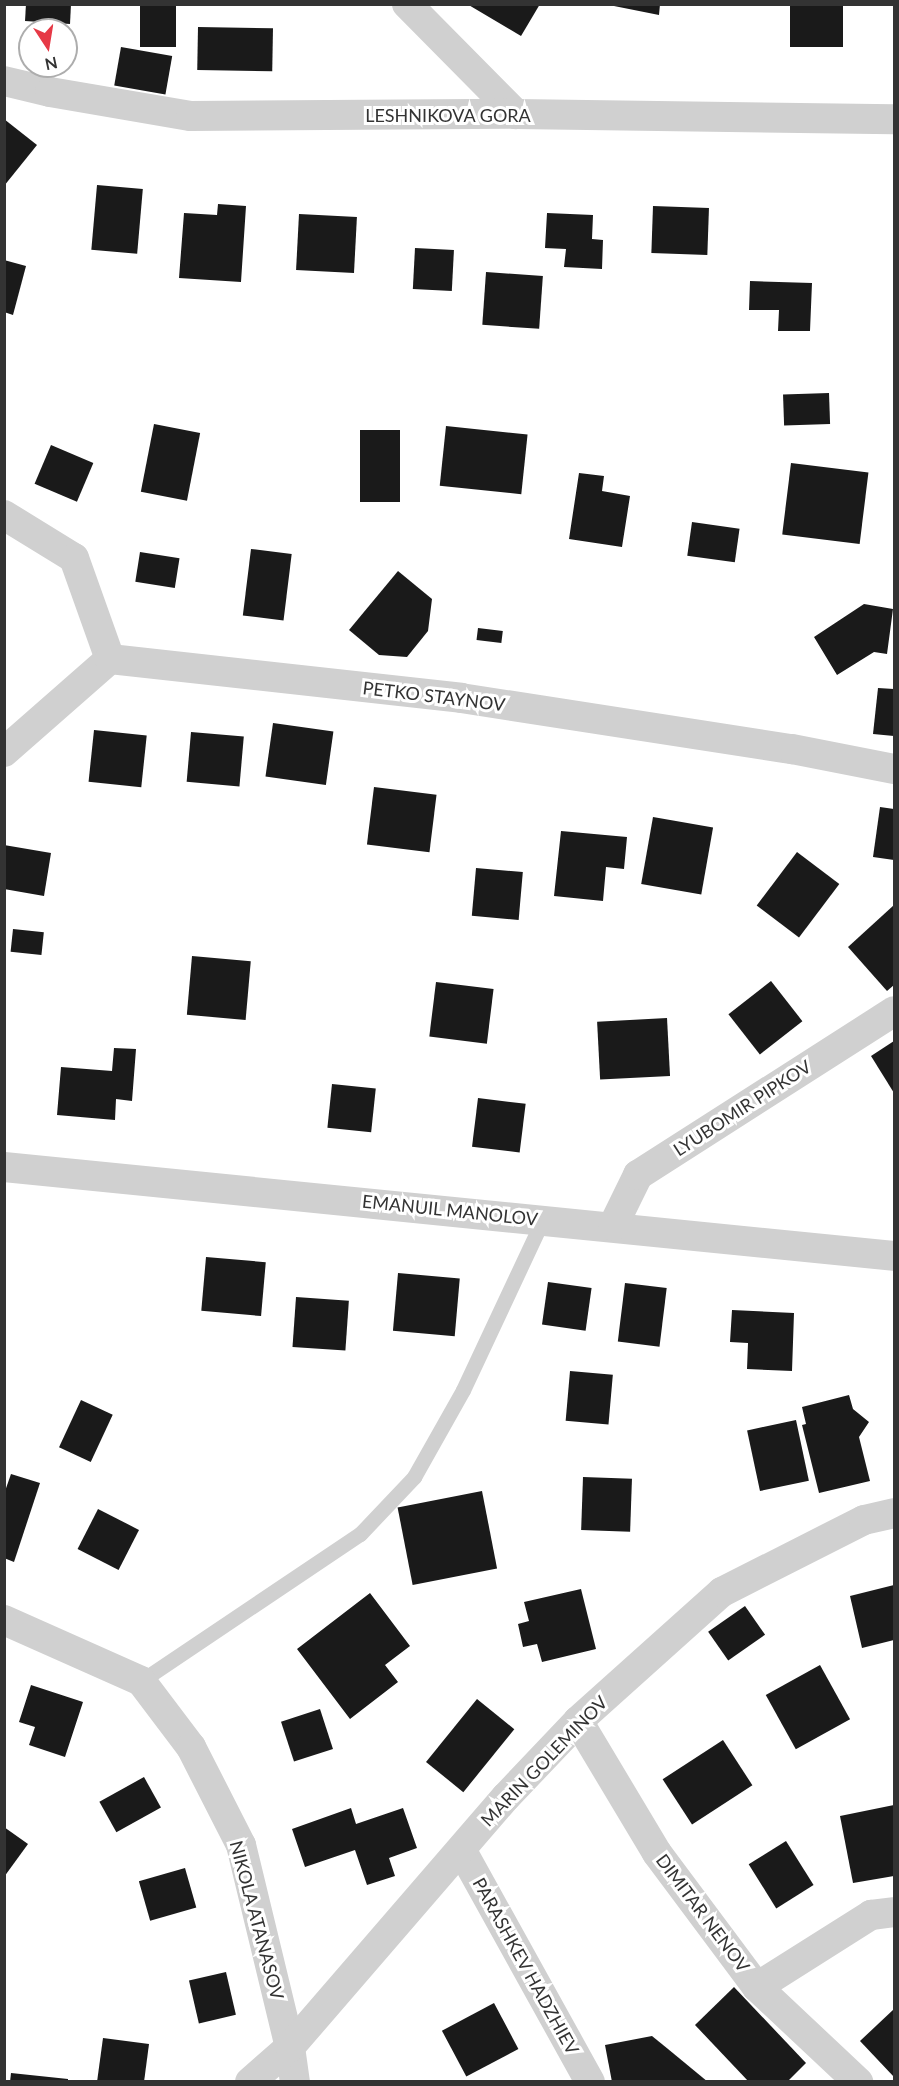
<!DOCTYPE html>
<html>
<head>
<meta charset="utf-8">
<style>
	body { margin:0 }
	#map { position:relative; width:899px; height:2086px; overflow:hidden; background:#fff; font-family:Lato,sans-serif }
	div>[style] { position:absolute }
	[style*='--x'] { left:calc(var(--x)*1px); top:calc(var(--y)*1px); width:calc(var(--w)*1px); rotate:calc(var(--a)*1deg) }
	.building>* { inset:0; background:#1a1a1a; transform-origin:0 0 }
	.service>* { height:15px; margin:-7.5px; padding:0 7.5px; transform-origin:7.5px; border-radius:7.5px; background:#d0d0d0 }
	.minor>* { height:30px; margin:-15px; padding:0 15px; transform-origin:15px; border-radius:15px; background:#d0d0d0 }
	span { translate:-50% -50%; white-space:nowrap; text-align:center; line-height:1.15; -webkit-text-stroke:6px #fff; paint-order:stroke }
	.street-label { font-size:18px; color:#333 }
	.frame { position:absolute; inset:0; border:6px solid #333; pointer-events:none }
	.north { position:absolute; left:18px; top:18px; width:60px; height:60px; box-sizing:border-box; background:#fff; border:2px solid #adadad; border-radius:50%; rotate:168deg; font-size:16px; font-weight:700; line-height:24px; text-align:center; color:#333 }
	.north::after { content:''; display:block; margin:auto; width:21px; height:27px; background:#e63946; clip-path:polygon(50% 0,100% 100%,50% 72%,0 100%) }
</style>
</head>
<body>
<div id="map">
	<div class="building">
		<i style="clip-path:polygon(26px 4px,71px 4px,70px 24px,25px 21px)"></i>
		<i style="left:140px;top:4px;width:36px;height:43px"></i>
		<i style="clip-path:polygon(467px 4px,540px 4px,521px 36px)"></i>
		<i style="clip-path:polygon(604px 4px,660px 4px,659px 15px)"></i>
		<i style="left:790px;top:4px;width:53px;height:43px"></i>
		<i style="left:198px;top:27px;width:75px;height:43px;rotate:1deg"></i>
		<i style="left:121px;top:47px;width:52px;height:39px;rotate:10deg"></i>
		<i style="clip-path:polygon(4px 119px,37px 145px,4px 186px)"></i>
		<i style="left:97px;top:185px;width:46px;height:65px;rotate:5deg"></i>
		<i style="clip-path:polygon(218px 204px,246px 206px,241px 282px,179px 278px,184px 213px,217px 215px)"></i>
		<i style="left:653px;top:206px;width:56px;height:47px;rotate:2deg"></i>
		<i style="clip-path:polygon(547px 213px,593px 215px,592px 239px,603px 240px,602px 269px,564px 267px,566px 249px,545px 248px)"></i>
		<i style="left:299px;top:214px;width:58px;height:56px;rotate:3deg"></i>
		<i style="left:415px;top:248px;width:39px;height:41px;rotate:3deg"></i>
		<i style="clip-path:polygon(4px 260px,26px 266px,13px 315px,4px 312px)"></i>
		<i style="left:486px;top:272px;width:57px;height:53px;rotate:4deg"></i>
		<i style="clip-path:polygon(750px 281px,812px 283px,810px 331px,778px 331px,779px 310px,749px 310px)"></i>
		<i style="left:829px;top:393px;width:31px;height:46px;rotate:88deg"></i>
		<i style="left:154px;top:424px;width:47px;height:69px;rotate:11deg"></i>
		<i style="left:446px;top:426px;width:82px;height:60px;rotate:6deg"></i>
		<i style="left:360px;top:430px;width:40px;height:72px"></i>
		<i style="left:51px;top:445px;width:46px;height:42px;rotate:23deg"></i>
		<i style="left:791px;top:463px;width:78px;height:72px;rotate:7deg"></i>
		<i style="clip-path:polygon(579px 473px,604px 476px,602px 491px,630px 496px,622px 547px,569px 539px)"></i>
		<i style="left:692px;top:522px;width:48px;height:34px;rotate:8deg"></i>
		<i style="left:251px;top:549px;width:41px;height:67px;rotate:7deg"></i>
		<i style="left:140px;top:552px;width:40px;height:30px;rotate:9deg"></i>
		<i style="clip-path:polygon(398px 571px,432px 599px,428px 631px,407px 657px,379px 655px,349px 630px)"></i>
		<i style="clip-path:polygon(864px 604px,893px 609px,887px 654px,874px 652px,837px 675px,814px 637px)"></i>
		<i style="left:478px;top:628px;width:25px;height:12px;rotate:7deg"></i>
		<i style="clip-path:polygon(878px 688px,894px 689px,894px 736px,873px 734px)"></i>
		<i style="left:273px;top:723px;width:61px;height:54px;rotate:8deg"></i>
		<i style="left:94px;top:730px;width:53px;height:52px;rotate:6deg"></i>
		<i style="left:191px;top:732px;width:53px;height:50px;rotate:5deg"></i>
		<i style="left:374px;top:787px;width:63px;height:58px;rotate:7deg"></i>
		<i style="clip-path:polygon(880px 807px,894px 809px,894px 860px,873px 857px)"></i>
		<i style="left:653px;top:817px;width:61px;height:68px;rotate:10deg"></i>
		<i style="clip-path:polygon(561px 831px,627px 837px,624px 869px,606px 867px,603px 901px,554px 896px)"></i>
		<i style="clip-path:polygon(4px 845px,51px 853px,44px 896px,4px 889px)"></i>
		<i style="left:797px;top:852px;width:53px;height:67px;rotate:37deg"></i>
		<i style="left:476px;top:868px;width:47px;height:48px;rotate:5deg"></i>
		<i style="clip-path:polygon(894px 905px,894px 985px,887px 991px,848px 947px)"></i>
		<i style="left:13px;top:929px;width:31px;height:23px;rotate:6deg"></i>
		<i style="left:192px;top:956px;width:59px;height:59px;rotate:5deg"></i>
		<i style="left:771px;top:981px;width:51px;height:54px;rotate:52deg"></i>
		<i style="left:436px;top:982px;width:58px;height:55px;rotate:7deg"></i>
		<i style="left:667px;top:1018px;width:58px;height:70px;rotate:87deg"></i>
		<i style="clip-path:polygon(894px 1041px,894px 1093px,871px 1056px)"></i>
		<i style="clip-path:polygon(114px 1048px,136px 1049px,132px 1101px,116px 1099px,115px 1120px,57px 1115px,61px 1067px,112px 1071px)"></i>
		<i style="left:332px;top:1084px;width:44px;height:44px;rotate:6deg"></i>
		<i style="left:478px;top:1098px;width:48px;height:49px;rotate:7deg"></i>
		<i style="left:206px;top:1257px;width:60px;height:54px;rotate:5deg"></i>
		<i style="left:398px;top:1273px;width:62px;height:58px;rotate:5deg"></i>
		<i style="left:548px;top:1282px;width:44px;height:43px;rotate:8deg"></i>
		<i style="left:625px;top:1283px;width:42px;height:59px;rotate:7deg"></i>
		<i style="left:296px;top:1297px;width:53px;height:50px;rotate:4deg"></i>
		<i style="clip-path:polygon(732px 1310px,794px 1313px,792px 1371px,747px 1369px,748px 1343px,730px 1342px)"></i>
		<i style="left:570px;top:1371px;width:43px;height:50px;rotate:5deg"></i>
		<i style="clip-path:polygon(849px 1395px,853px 1409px,869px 1422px,859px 1437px,870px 1481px,819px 1493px,802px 1425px,806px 1424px,802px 1407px)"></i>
		<i style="left:81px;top:1400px;width:35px;height:52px;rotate:25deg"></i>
		<i style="left:796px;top:1420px;width:62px;height:50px;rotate:78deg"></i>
		<i style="clip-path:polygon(11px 1474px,40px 1483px,14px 1562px,4px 1558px,4px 1494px)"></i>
		<i style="left:583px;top:1477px;width:49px;height:53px;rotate:2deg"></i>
		<i style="left:482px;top:1491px;width:79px;height:86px;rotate:79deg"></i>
		<i style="left:98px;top:1509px;width:46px;height:45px;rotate:27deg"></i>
		<i style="clip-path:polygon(894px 1585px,894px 1640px,862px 1648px,850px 1596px)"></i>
		<i style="clip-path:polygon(581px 1589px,596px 1649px,542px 1662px,537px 1644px,523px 1647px,518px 1624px,529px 1621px,524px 1602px)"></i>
		<i style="clip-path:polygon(370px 1593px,410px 1646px,385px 1665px,398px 1682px,350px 1719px,297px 1649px)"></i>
		<i style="left:745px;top:1606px;width:35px;height:45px;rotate:55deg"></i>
		<i style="left:820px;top:1665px;width:62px;height:62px;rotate:61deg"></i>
		<i style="clip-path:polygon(31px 1685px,83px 1702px,65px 1757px,29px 1745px,35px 1727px,19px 1722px)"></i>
		<i style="left:477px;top:1699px;width:48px;height:81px;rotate:39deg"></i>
		<i style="left:320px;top:1709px;width:42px;height:41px;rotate:72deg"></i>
		<i style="left:723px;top:1740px;width:54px;height:72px;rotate:57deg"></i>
		<i style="left:144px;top:1777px;width:35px;height:51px;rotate:61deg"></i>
		<i style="clip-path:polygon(894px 1805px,894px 1876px,853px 1883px,840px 1816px)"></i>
		<i style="clip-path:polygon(351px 1808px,356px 1824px,403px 1808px,417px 1848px,389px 1858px,395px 1876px,367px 1885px,355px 1850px,305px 1867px,292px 1829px)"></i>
		<i style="clip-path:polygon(4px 1827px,28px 1844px,4px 1877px)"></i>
		<i style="left:786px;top:1841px;width:52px;height:44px;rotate:58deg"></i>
		<i style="left:185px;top:1868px;width:41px;height:48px;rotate:74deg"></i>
		<i style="left:226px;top:1972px;width:44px;height:38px;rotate:77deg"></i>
		<i style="clip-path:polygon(734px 1987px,806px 2063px,787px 2082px,749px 2082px,695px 2025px)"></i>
		<i style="left:494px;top:2003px;width:52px;height:59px;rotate:62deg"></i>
		<i style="clip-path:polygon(894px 2009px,894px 2077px,860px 2041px)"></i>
		<i style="clip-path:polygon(652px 2036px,668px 2049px,708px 2082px,612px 2082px,605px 2045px)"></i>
		<i style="clip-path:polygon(103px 2038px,149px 2044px,144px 2082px,97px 2082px)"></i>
		<i style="clip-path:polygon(11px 2073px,68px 2079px,68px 2082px,10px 2082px)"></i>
	</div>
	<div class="service">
		<i style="--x:141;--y:1681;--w:264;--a:-33.9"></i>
		<i style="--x:360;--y:1534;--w:79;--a:-46.5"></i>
		<i style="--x:414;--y:1477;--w:100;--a:-60.6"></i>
		<i style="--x:463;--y:1390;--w:189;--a:-64.9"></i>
	</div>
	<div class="minor">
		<i style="--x:407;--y:4;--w:155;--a:45.3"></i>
		<i style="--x:4;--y:81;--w:47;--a:13.4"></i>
		<i style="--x:50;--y:92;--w:143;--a:9.7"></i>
		<i style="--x:191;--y:116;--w:325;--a:-0.4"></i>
		<i style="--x:516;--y:114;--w:378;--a:0.8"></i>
		<i style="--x:4;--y:515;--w:82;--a:31.6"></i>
		<i style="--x:74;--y:558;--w:107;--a:70.4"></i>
		<i style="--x:4;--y:752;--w:141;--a:-41.3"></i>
		<i style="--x:110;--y:659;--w:353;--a:6.3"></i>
		<i style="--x:461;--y:698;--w:335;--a:8.8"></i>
		<i style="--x:792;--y:749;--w:104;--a:11.1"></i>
		<i style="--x:4;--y:1167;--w:894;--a:5.71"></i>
		<i style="--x:613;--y:1226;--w:57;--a:-63.9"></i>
		<i style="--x:638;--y:1175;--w:304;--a:-32.6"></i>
		<i style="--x:4;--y:1620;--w:150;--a:24"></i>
		<i style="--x:141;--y:1681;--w:83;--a:52.9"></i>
		<i style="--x:191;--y:1747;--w:110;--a:63"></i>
		<i style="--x:241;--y:1845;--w:208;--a:76.4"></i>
		<i style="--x:290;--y:2047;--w:35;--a:82"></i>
		<i style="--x:578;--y:1721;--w:154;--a:59.1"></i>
		<i style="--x:657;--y:1853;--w:167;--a:53.3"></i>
		<i style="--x:757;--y:1987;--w:139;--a:43.2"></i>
		<i style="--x:462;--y:1851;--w:264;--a:61"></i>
		<i style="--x:757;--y:1987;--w:135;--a:-32.3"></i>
		<i style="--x:871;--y:1915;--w:23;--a:-7"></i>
		<i style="--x:250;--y:2082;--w:53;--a:-41.2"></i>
		<i style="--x:290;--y:2047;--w:330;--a:-49.2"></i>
		<i style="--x:506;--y:1797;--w:105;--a:-46.5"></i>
		<i style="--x:578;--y:1721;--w:193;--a:-41.9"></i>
		<i style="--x:722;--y:1592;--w:159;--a:-26.9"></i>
		<i style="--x:864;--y:1520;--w:31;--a:-13"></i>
	</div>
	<div class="street-label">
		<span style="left:448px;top:115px">LESHNIKOVA GORA</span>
		<span style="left:434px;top:696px;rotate:7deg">PETKO STAYNOV</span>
		<span style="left:742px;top:1108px;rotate:-33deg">LYUBOMIR PIPKOV</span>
		<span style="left:450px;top:1210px;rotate:6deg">EMANUIL MANOLOV</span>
		<span style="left:544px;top:1761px;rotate:-46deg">MARIN GOLEMINOV</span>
		<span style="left:703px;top:1913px;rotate:53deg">DIMITAR NENOV</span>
		<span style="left:257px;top:1920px;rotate:75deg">NIKOLA ATANASOV</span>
		<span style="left:526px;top:1966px;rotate:61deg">PARASHKEV HADZHIEV</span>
	</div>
	<div class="frame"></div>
	<div class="north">N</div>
</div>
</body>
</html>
